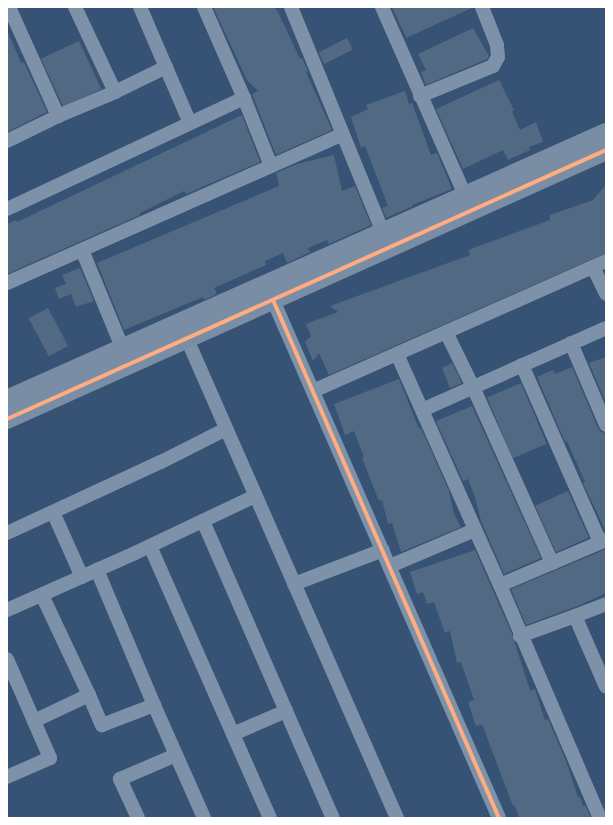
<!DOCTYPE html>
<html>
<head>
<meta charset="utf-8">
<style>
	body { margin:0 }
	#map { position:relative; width:613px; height:825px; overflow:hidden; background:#365274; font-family:Mulish,sans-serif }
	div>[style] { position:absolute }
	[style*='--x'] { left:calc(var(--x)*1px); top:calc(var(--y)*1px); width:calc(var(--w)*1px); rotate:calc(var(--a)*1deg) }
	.building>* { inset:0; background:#526984; transform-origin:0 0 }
	.street>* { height:14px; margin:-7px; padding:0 7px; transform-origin:7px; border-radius:7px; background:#7d92a8 }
	.secondary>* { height:20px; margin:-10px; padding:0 10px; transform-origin:10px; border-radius:10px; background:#798da4 }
	.cycleway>* { height:4px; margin:-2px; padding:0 2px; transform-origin:2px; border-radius:2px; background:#ffac80 }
	span { translate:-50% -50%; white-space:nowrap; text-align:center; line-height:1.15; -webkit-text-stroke:3px #1b4f8f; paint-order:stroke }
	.frame { position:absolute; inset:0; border:8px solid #fff; pointer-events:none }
</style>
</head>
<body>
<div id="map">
	<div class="building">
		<i style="clip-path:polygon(213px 7px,273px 7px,277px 10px,300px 59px,302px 58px,308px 71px,306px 72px,332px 130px,276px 155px,252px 94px,258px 91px,247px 80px)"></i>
		<i style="clip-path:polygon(392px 7px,474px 7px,406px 38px)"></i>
		<i style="clip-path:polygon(473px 28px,489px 56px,487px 59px,426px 85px,421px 72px,426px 70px,418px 54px)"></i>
		<i style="clip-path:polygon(7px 30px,19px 58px,21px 63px,24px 62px,47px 112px,7px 132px)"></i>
		<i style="left:347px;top:38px;width:13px;height:32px;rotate:63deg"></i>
		<i style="left:79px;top:41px;width:53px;height:42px;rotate:65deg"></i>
		<i style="clip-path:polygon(499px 80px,514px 110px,512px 112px,520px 130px,536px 122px,543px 142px,529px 147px,530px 150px,508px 160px,503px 150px,463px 169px,436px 109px)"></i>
		<i style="clip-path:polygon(405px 91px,409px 104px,412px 103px,431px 155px,437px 153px,452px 189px,412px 205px,413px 206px,386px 218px,382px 208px,388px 206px,365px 146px,361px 148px,351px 117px,368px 109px,366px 105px)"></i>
		<i style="clip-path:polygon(242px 115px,260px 162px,186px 194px,184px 191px,140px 213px,140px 215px,7px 274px,7px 224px,16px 220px,17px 222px)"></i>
		<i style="clip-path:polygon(334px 155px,342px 191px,355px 186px,371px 225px,329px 244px,327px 240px,308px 248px,310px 252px,287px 263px,283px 253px,265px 261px,266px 265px,214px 288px,217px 294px,204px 300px,203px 297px,124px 330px,97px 263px,279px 186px,276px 173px,297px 164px)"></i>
		<i style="clip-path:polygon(606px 185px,606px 253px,329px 375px,319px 353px,313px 361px,305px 342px,311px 336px,306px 324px,338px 312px,330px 306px,470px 255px,468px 250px,550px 220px,550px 215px,593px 200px)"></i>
		<i style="clip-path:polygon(80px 268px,94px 301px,76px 307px,71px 294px,59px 299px,55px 288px,66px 284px,62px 275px)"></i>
		<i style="left:48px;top:308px;width:43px;height:22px;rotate:62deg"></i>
		<i style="clip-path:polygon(606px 357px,606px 403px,589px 363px)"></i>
		<i style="clip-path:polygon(452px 363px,462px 383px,450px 388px,442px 368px)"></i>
		<i style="clip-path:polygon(572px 367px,598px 428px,601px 432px,606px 433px,606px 532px,583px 483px,585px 482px,567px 441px,565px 442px,537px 377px,553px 370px,555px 374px)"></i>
		<i style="clip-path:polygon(399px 379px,419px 429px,421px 428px,449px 491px,454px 514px,461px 527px,401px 552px,392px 523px,388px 524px,382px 500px,379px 501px,362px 458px,364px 457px,354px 431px,345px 435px,334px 404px)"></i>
		<i style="left:521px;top:383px;width:66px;height:37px;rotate:67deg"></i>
		<i style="clip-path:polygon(472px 406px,541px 558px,504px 574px,481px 521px,475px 497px,468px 479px,463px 481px,436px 421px)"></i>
		<i style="left:568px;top:491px;width:51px;height:36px;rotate:66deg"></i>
		<i style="clip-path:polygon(606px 549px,606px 593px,580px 605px,526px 625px,511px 589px)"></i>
		<i style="clip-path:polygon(475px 550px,512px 634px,530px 690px,535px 689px,545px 720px,548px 719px,566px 761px,578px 797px,580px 797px,583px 806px,585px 805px,591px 818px,519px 818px,515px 806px,513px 806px,482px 724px,476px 726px,468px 702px,474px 700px,461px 662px,457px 663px,450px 631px,445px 633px,434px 602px,427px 604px,423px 592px,417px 594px,410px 572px)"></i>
	</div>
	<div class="street">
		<i style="--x:9;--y:7;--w:120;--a:65.8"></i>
		<i style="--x:75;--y:7;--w:94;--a:64.8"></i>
		<i style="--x:140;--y:7;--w:126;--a:66.7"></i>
		<i style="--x:204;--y:7;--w:99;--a:66.3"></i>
		<i style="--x:291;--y:7;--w:252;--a:67.8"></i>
		<i style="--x:382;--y:7;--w:215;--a:66.2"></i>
		<i style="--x:420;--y:96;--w:79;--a:-22.3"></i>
		<i style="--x:493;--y:66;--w:10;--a:-61"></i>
		<i style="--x:498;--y:57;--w:12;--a:-95"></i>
		<i style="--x:497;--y:45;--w:41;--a:-111.5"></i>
		<i style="--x:7;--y:141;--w:57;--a:-26.1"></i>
		<i style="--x:58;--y:116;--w:62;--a:-22.8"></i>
		<i style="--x:115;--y:92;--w:57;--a:-26.1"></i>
		<i style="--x:7;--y:209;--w:262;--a:-25.1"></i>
		<i style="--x:244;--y:98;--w:73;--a:68.3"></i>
		<i style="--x:82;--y:250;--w:116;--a:67.6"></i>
		<i style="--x:593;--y:267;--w:30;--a:64"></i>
		<i style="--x:7;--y:283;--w:365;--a:-23.9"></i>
		<i style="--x:273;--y:300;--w:565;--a:66.43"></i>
		<i style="--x:446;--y:332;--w:61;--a:63.9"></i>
		<i style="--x:473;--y:387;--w:193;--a:65.8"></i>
		<i style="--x:187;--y:339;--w:523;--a:66.33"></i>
		<i style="--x:571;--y:343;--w:89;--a:66.9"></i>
		<i style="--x:397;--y:354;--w:253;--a:66"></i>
		<i style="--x:500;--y:585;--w:254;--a:66.8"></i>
		<i style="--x:522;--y:365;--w:193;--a:66.2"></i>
		<i style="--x:313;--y:391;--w:321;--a:-23.9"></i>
		<i style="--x:422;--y:410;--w:201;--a:-24"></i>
		<i style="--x:53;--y:512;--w:71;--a:66"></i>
		<i style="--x:203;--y:521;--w:324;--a:66.4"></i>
		<i style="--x:7;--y:533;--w:170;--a:-24.8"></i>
		<i style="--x:161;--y:462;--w:73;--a:-26.9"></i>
		<i style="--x:150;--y:546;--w:297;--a:66.2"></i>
		<i style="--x:390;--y:566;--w:92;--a:-23"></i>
		<i style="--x:294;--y:584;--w:95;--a:-20.9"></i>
		<i style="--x:500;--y:585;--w:115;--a:-23"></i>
		<i style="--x:7;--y:610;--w:140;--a:-24"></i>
		<i style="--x:135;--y:553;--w:133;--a:-25.4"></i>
		<i style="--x:575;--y:616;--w:33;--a:-21"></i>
		<i style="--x:520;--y:636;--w:59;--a:-20"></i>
		<i style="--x:575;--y:616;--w:77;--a:66.4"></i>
		<i style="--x:7;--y:659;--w:108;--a:66.5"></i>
		<i style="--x:50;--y:758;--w:47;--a:156.2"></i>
		<i style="--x:89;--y:695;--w:33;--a:67"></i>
		<i style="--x:102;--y:725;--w:56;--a:-21"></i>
		<i style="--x:154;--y:705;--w:147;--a:-112.9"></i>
		<i style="--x:154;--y:705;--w:124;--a:66.1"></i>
		<i style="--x:34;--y:721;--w:61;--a:-25.3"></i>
		<i style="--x:89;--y:695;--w:110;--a:-115.2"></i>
		<i style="--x:233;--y:734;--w:58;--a:-23.5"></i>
		<i style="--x:138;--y:818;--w:43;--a:-114.8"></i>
		<i style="--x:120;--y:779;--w:61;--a:-23.2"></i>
	</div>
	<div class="secondary">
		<i style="--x:7;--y:400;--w:656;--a:-24.02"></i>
		<i style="--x:7;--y:419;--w:657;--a:-24.18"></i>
	</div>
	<div class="cycleway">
		<i style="--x:273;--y:300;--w:565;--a:66.43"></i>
		<i style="--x:7;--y:419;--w:657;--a:-24.18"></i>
	</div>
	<div class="frame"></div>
</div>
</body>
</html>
